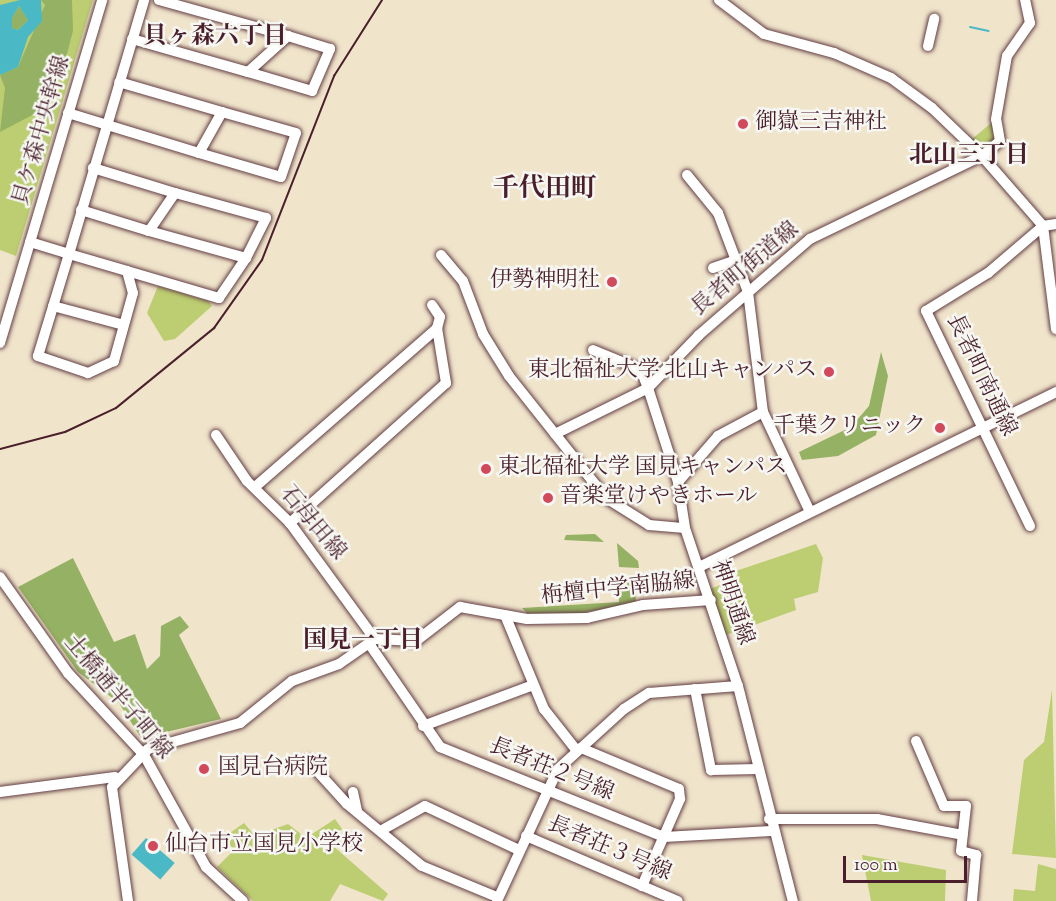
<!DOCTYPE html>
<html>
<head>
<meta charset="utf-8">
<style>
	body { margin:0 }
	#map { position:relative; width:1056px; height:901px; overflow:hidden; background:#f0e4cb; font-family:"Sorts Mill Goudy","Noto Serif JP",serif }
	div>[style] { position:absolute }
	[style*='--x'] { left:calc(var(--x)*1px); top:calc(var(--y)*1px); width:calc(var(--w)*1px); rotate:calc(var(--a)*1deg) }
	.green>* { inset:0; background:#bcce71 }
	.forest>* { inset:0; background:#95b163 }
	.water>* { inset:0; background:#4bb9c5; transform-origin:0 0 }
	.stream>* { height:2px; margin:-1px; padding:0 1px; transform-origin:1px; border-radius:1px; background:#4bb9c5 }
	.roads { filter:drop-shadow(0 0 2px #633d43) drop-shadow(0 0 2px #633d43) }
	.minor>* { height:10px; margin:-5px; padding:0 5px; transform-origin:5px; border-radius:5px; background:#fff }
	.rail>* { height:2px; margin:-1px; padding:0 1px; transform-origin:1px; border-radius:1px; background:#4a1f2b }
	.dots>* { width:16px; height:16px; translate:-50% -50%; box-sizing:border-box; border:3px solid #f6f6f2; border-radius:50% }
	span { translate:-50% -50%; white-space:nowrap; text-align:center; line-height:1.15; -webkit-text-stroke:5px #f6f6f2; paint-order:stroke }
	.poi-label { font-size:22px; color:#4a1f2b }
	.left { translate:0 -50%; text-align:left }
	.right { translate:-100% -50%; text-align:right }
	.street-label { font-size:22px; color:#4a1f2b }
	.neighbourhood-label { font-size:24px; color:#4a1f2b; font-weight:700 }
	.quarter-label { font-size:26px; color:#4a1f2b; font-weight:700 }
	.scale { position:absolute; left:843px; top:856px; width:124px; height:27px; box-sizing:border-box; border:3px solid #4a1f2b; border-top:0; padding-left:8px; font-size:18px; line-height:21px; white-space:nowrap; color:#4a1f2b; -webkit-text-stroke:4px #f6f6f2; paint-order:stroke }
</style>
</head>
<body>
<div id="map">
	<div class="green">
		<i style="clip-path:polygon(0 0,93px 0,16px 256px,0 250px)"></i>
		<i style="clip-path:polygon(991px 123px,999px 135px,982px 153px,971px 140px)"></i>
		<i style="clip-path:polygon(158px 286px,208px 301px,212px 306px,175px 339px,164px 341px,147px 313px)"></i>
		<i style="clip-path:polygon(816px 544px,823px 558px,818px 592px,794px 599px,796px 610px,726px 635px,710px 589px,738px 578px,736px 571px)"></i>
		<i style="clip-path:polygon(1052px 690px,1056px 858px,1012px 854px,1024px 760px,1044px 742px)"></i>
		<i style="clip-path:polygon(335px 819px,342px 829px,331px 844px,388px 894px,383px 901px,340px 884px,330px 901px,253px 901px,217px 867px,234px 850px,224px 837px,244px 823px,255px 836px,288px 824px,306px 838px)"></i>
		<i style="clip-path:polygon(862px 855px,946px 870px,945px 901px,871px 901px)"></i>
		<i style="clip-path:polygon(1038px 864px,1056px 869px,1056px 901px,1013px 901px,1014px 889px,1035px 891px)"></i>
	</div>
	<div class="forest">
		<i style="clip-path:polygon(41px 0,72px 0,73px 31px,64px 65px,49px 71px,38px 112px,0 132px,5px 88px,0 75px,18px 67px,45px 5px)"></i>
		<i style="clip-path:polygon(19px 6px,28px 20px,18px 30px,12px 28px,12px 18px)"></i>
		<i style="clip-path:polygon(881px 352px,888px 376px,876px 435px,838px 456px,802px 460px,799px 452px,851px 427px,869px 406px)"></i>
		<i style="clip-path:polygon(595px 534px,604px 542px,564px 540px,566px 535px)"></i>
		<i style="clip-path:polygon(617px 543px,638px 561px,639px 568px,619px 567px)"></i>
		<i style="clip-path:polygon(73px 558px,114px 642px,135px 634px,147px 669px,160px 656px,161px 626px,180px 616px,189px 627px,179px 635px,221px 719px,141px 738px,119px 703px,78px 672px,18px 587px)"></i>
		<i style="clip-path:polygon(619px 576px,635px 579px,636px 602px,582px 613px,527px 613px,522px 608px,619px 602px)"></i>
	</div>
	<div class="water">
		<i style="clip-path:polygon(evenodd,20px 0,41px 0,42px 21px,28px 37px,18px 67px,0 75px,0 5px,20px 0,19px 6px,28px 20px,18px 30px,12px 28px,12px 18px,19px 6px)"></i>
		<i style="left:146px;top:838px;width:38px;height:22px;rotate:41deg"></i>
	</div>
	<div class="stream">
		<i style="--x:970;--y:27;--w:19;--a:12"></i>
	</div>
	<div class="roads">
		<div class="minor">
			<i style="--x:719;--y:0;--w:56;--a:37.1"></i>
			<i style="--x:764;--y:34;--w:73;--a:15.2"></i>
			<i style="--x:834;--y:53;--w:62;--a:23.7"></i>
			<i style="--x:891;--y:78;--w:51;--a:36.2"></i>
			<i style="--x:932;--y:108;--w:69;--a:43.8"></i>
			<i style="--x:982;--y:156;--w:93;--a:48.9"></i>
			<i style="--x:132;--y:39;--w:121;--a:15.9"></i>
			<i style="--x:248;--y:72;--w:54;--a:-42"></i>
			<i style="--x:288;--y:36;--w:134;--a:-164.4"></i>
			<i style="--x:928;--y:46;--w:28;--a:-77"></i>
			<i style="--x:248;--y:72;--w:67;--a:16.5"></i>
			<i style="--x:312;--y:91;--w:46;--a:-66.8"></i>
			<i style="--x:330;--y:49;--w:44;--a:-162.8"></i>
			<i style="--x:68;--y:113;--w:137;--a:17"></i>
			<i style="--x:199;--y:153;--w:47;--a:-60.7"></i>
			<i style="--x:222;--y:112;--w:107;--a:-163.8"></i>
			<i style="--x:199;--y:153;--w:85;--a:16.3"></i>
			<i style="--x:281;--y:177;--w:46;--a:-71.2"></i>
			<i style="--x:296;--y:133;--w:77;--a:-164.2"></i>
			<i style="--x:687;--y:175;--w:49;--a:50.8"></i>
			<i style="--x:718;--y:213;--w:85;--a:69.2"></i>
			<i style="--x:748;--y:292;--w:121;--a:82.9"></i>
			<i style="--x:763;--y:412;--w:110;--a:64.8"></i>
			<i style="--x:81;--y:210;--w:71;--a:17.2"></i>
			<i style="--x:149;--y:231;--w:46;--a:-55.6"></i>
			<i style="--x:175;--y:193;--w:86;--a:-163"></i>
			<i style="--x:1043;--y:226;--w:104;--a:82.8"></i>
			<i style="--x:149;--y:231;--w:101;--a:15.6"></i>
			<i style="--x:246;--y:258;--w:45;--a:-63.4"></i>
			<i style="--x:266;--y:218;--w:94;--a:-164.6"></i>
			<i style="--x:30;--y:242;--w:41;--a:17.1"></i>
			<i style="--x:69;--y:254;--w:265;--a:-73.5"></i>
			<i style="--x:69;--y:254;--w:60;--a:16.3"></i>
			<i style="--x:127;--y:271;--w:23;--a:75"></i>
			<i style="--x:133;--y:293;--w:71;--a:105.6"></i>
			<i style="--x:114;--y:361;--w:29;--a:155"></i>
			<i style="--x:88;--y:373;--w:53;--a:-161.2"></i>
			<i style="--x:38;--y:356;--w:107;--a:-73.1"></i>
			<i style="--x:441;--y:255;--w:34;--a:50"></i>
			<i style="--x:463;--y:281;--w:57;--a:69.3"></i>
			<i style="--x:483;--y:334;--w:49;--a:58.2"></i>
			<i style="--x:509;--y:376;--w:156;--a:51.5"></i>
			<i style="--x:606;--y:498;--w:51;--a:32.1"></i>
			<i style="--x:649;--y:525;--w:36;--a:5"></i>
			<i style="--x:713;--y:268;--w:24;--a:-19"></i>
			<i style="--x:127;--y:271;--w:96;--a:16.4"></i>
			<i style="--x:219;--y:298;--w:48;--a:-56"></i>
			<i style="--x:432;--y:305;--w:14;--a:56"></i>
			<i style="--x:440;--y:317;--w:11;--a:105"></i>
			<i style="--x:53;--y:306;--w:73;--a:15"></i>
			<i style="--x:0;--y:343;--w:358;--a:-73.4"></i>
			<i style="--x:593;--y:350;--w:52;--a:22.6"></i>
			<i style="--x:641;--y:370;--w:19;--a:69"></i>
			<i style="--x:648;--y:388;--w:99;--a:72.3"></i>
			<i style="--x:678;--y:482;--w:47;--a:81.3"></i>
			<i style="--x:685;--y:528;--w:167;--a:71.5"></i>
			<i style="--x:738;--y:686;--w:222;--a:75.7"></i>
			<i style="--x:555;--y:434;--w:104;--a:-26.3"></i>
			<i style="--x:648;--y:388;--w:74;--a:-46.1"></i>
			<i style="--x:699;--y:335;--w:147;--a:-40.9"></i>
			<i style="--x:810;--y:239;--w:191;--a:-25.8"></i>
			<i style="--x:982;--y:156;--w:23;--a:-40"></i>
			<i style="--x:1000;--y:141;--w:22;--a:-100"></i>
			<i style="--x:996;--y:119;--w:64;--a:-80.1"></i>
			<i style="--x:1007;--y:56;--w:40;--a:-55.1"></i>
			<i style="--x:1030;--y:23;--w:24;--a:-102"></i>
			<i style="--x:216;--y:435;--w:55;--a:56"></i>
			<i style="--x:247;--y:481;--w:60;--a:44.3"></i>
			<i style="--x:290;--y:523;--w:144;--a:53.8"></i>
			<i style="--x:678;--y:482;--w:61;--a:-49"></i>
			<i style="--x:718;--y:436;--w:51;--a:-28.1"></i>
			<i style="--x:255;--y:487;--w:242;--a:-41.1"></i>
			<i style="--x:437;--y:328;--w:56;--a:80.7"></i>
			<i style="--x:446;--y:383;--w:210;--a:138.1"></i>
			<i style="--x:1030;--y:526;--w:239;--a:-115.8"></i>
			<i style="--x:926;--y:311;--w:73;--a:-31.5"></i>
			<i style="--x:988;--y:273;--w:72;--a:-40.5"></i>
			<i style="--x:1043;--y:226;--w:13;--a:-9"></i>
			<i style="--x:699;--y:567;--w:398;--a:-26.1"></i>
			<i style="--x:0;--y:577;--w:118;--a:54.7"></i>
			<i style="--x:68;--y:673;--w:112;--a:47.2"></i>
			<i style="--x:144;--y:755;--w:128;--a:61"></i>
			<i style="--x:206;--y:867;--w:50;--a:42.6"></i>
			<i style="--x:505;--y:615;--w:102;--a:67.5"></i>
			<i style="--x:544;--y:709;--w:53;--a:51.8"></i>
			<i style="--x:370;--y:645;--w:124;--a:55.5"></i>
			<i style="--x:440;--y:747;--w:241;--a:21.9"></i>
			<i style="--x:664;--y:837;--w:107;--a:-3.2"></i>
			<i style="--x:695;--y:689;--w:83;--a:78.8"></i>
			<i style="--x:711;--y:770;--w:47;--a:-1.2"></i>
			<i style="--x:423;--y:726;--w:117;--a:-20.4"></i>
			<i style="--x:916;--y:741;--w:71;--a:66.7"></i>
			<i style="--x:944;--y:806;--w:22;--a:0"></i>
			<i style="--x:966;--y:806;--w:45;--a:96.3"></i>
			<i style="--x:961;--y:851;--w:16;--a:15"></i>
			<i style="--x:976;--y:855;--w:46;--a:95"></i>
			<i style="--x:581;--y:748;--w:106;--a:22.7"></i>
			<i style="--x:679;--y:789;--w:10;--a:84"></i>
			<i style="--x:680;--y:799;--w:95;--a:113.6"></i>
			<i style="--x:308;--y:761;--w:58;--a:47.8"></i>
			<i style="--x:347;--y:804;--w:97;--a:39.6"></i>
			<i style="--x:422;--y:866;--w:81;--a:22.5"></i>
			<i style="--x:0;--y:792;--w:116;--a:-7.4"></i>
			<i style="--x:353;--y:792;--w:19;--a:78"></i>
			<i style="--x:769;--y:819;--w:108;--a:0"></i>
			<i style="--x:877;--y:819;--w:87;--a:10.5"></i>
			<i style="--x:382;--y:830;--w:49;--a:-29.2"></i>
			<i style="--x:425;--y:806;--w:104;--a:25.1"></i>
			<i style="--x:526;--y:836;--w:165;--a:23.2"></i>
			<i style="--x:128;--y:901;--w:115;--a:-98"></i>
			<i style="--x:112;--y:787;--w:52;--a:-46.5"></i>
			<i style="--x:148;--y:749;--w:96;--a:-15.8"></i>
			<i style="--x:240;--y:723;--w:67;--a:-38.9"></i>
			<i style="--x:292;--y:681;--w:50;--a:-19.9"></i>
			<i style="--x:339;--y:664;--w:44;--a:-34.8"></i>
			<i style="--x:375;--y:639;--w:41;--a:2.8"></i>
			<i style="--x:416;--y:641;--w:56;--a:-37.7"></i>
			<i style="--x:460;--y:607;--w:68;--a:10.2"></i>
			<i style="--x:527;--y:619;--w:60;--a:-1"></i>
			<i style="--x:587;--y:618;--w:57;--a:-13.1"></i>
			<i style="--x:643;--y:605;--w:68;--a:-4.2"></i>
			<i style="--x:497;--y:901;--w:145;--a:-65.2"></i>
			<i style="--x:558;--y:769;--w:89;--a:-42.3"></i>
			<i style="--x:624;--y:709;--w:30;--a:-33"></i>
			<i style="--x:649;--y:693;--w:89;--a:-4.5"></i>
		</div>
	</div>
	<div class="rail">
		<i style="--x:0;--y:449;--w:67;--a:-14.7"></i>
		<i style="--x:65;--y:432;--w:56;--a:-25.2"></i>
		<i style="--x:116;--y:408;--w:127;--a:-39.2"></i>
		<i style="--x:214;--y:328;--w:83;--a:-54.8"></i>
		<i style="--x:262;--y:260;--w:198;--a:-68.6"></i>
		<i style="--x:334;--y:76;--w:90;--a:-57.7"></i>
	</div>
	<div class="dots">
		<i style="left:743px;top:124px;background:#d1495b"></i>
		<i style="left:612px;top:282px;background:#d1495b"></i>
		<i style="left:829px;top:372px;background:#d1495b"></i>
		<i style="left:940px;top:428px;background:#d1495b"></i>
		<i style="left:486px;top:469px;background:#d1495b"></i>
		<i style="left:548px;top:498px;background:#d1495b"></i>
		<i style="left:204px;top:769px;background:#d1495b"></i>
		<i style="left:153px;top:846px;background:#d1495b"></i>
	</div>
	<div class="poi-label">
		<span class="left" style="left:755px;top:124px">御嶽三吉神社</span>
		<span class="right" style="left:600px;top:282px">伊勢神明社</span>
		<span class="right" style="left:817px;top:372px">東北福祉大学 北山キャンパス</span>
		<span class="right" style="left:926px;top:428px">千葉クリニック</span>
		<span class="left" style="left:498px;top:469px">東北福祉大学 国見キャンパス</span>
		<span class="left" style="left:560px;top:498px">音楽堂けやきホール</span>
		<span class="left" style="left:218px;top:769px">国見台病院</span>
		<span class="left" style="left:165px;top:846px">仙台市立国見小学校</span>
	</div>
	<div class="street-label">
		<span style="left:43px;top:131px;rotate:-74deg">貝ケ森中央幹線</span>
		<span style="left:746px;top:270px;rotate:-40deg">長者町街道線</span>
		<span style="left:980px;top:376px;rotate:64deg">長者町南通線</span>
		<span style="left:312px;top:524px;rotate:50deg">石母田線</span>
		<span style="left:618px;top:590px;rotate:-6deg">栴檀中学南脇線</span>
		<span style="left:731px;top:603px;rotate:71deg">神明通線</span>
		<span style="left:117px;top:698px;rotate:50deg">土橋通半子町線</span>
		<span style="left:551px;top:771px;rotate:22deg">長者荘２号線</span>
		<span style="left:609px;top:850px;rotate:23deg">長者荘３号線</span>
	</div>
	<div class="neighbourhood-label">
		<span style="left:215px;top:38px">貝ヶ森六丁目</span>
		<span style="left:969px;top:157px">北山三丁目</span>
		<span style="left:363px;top:642px">国見一丁目</span>
	</div>
	<div class="quarter-label">
		<span style="left:545px;top:190px">千代田町</span>
	</div>
	<div class="scale">100 m</div>
</div>
</body>
</html>
